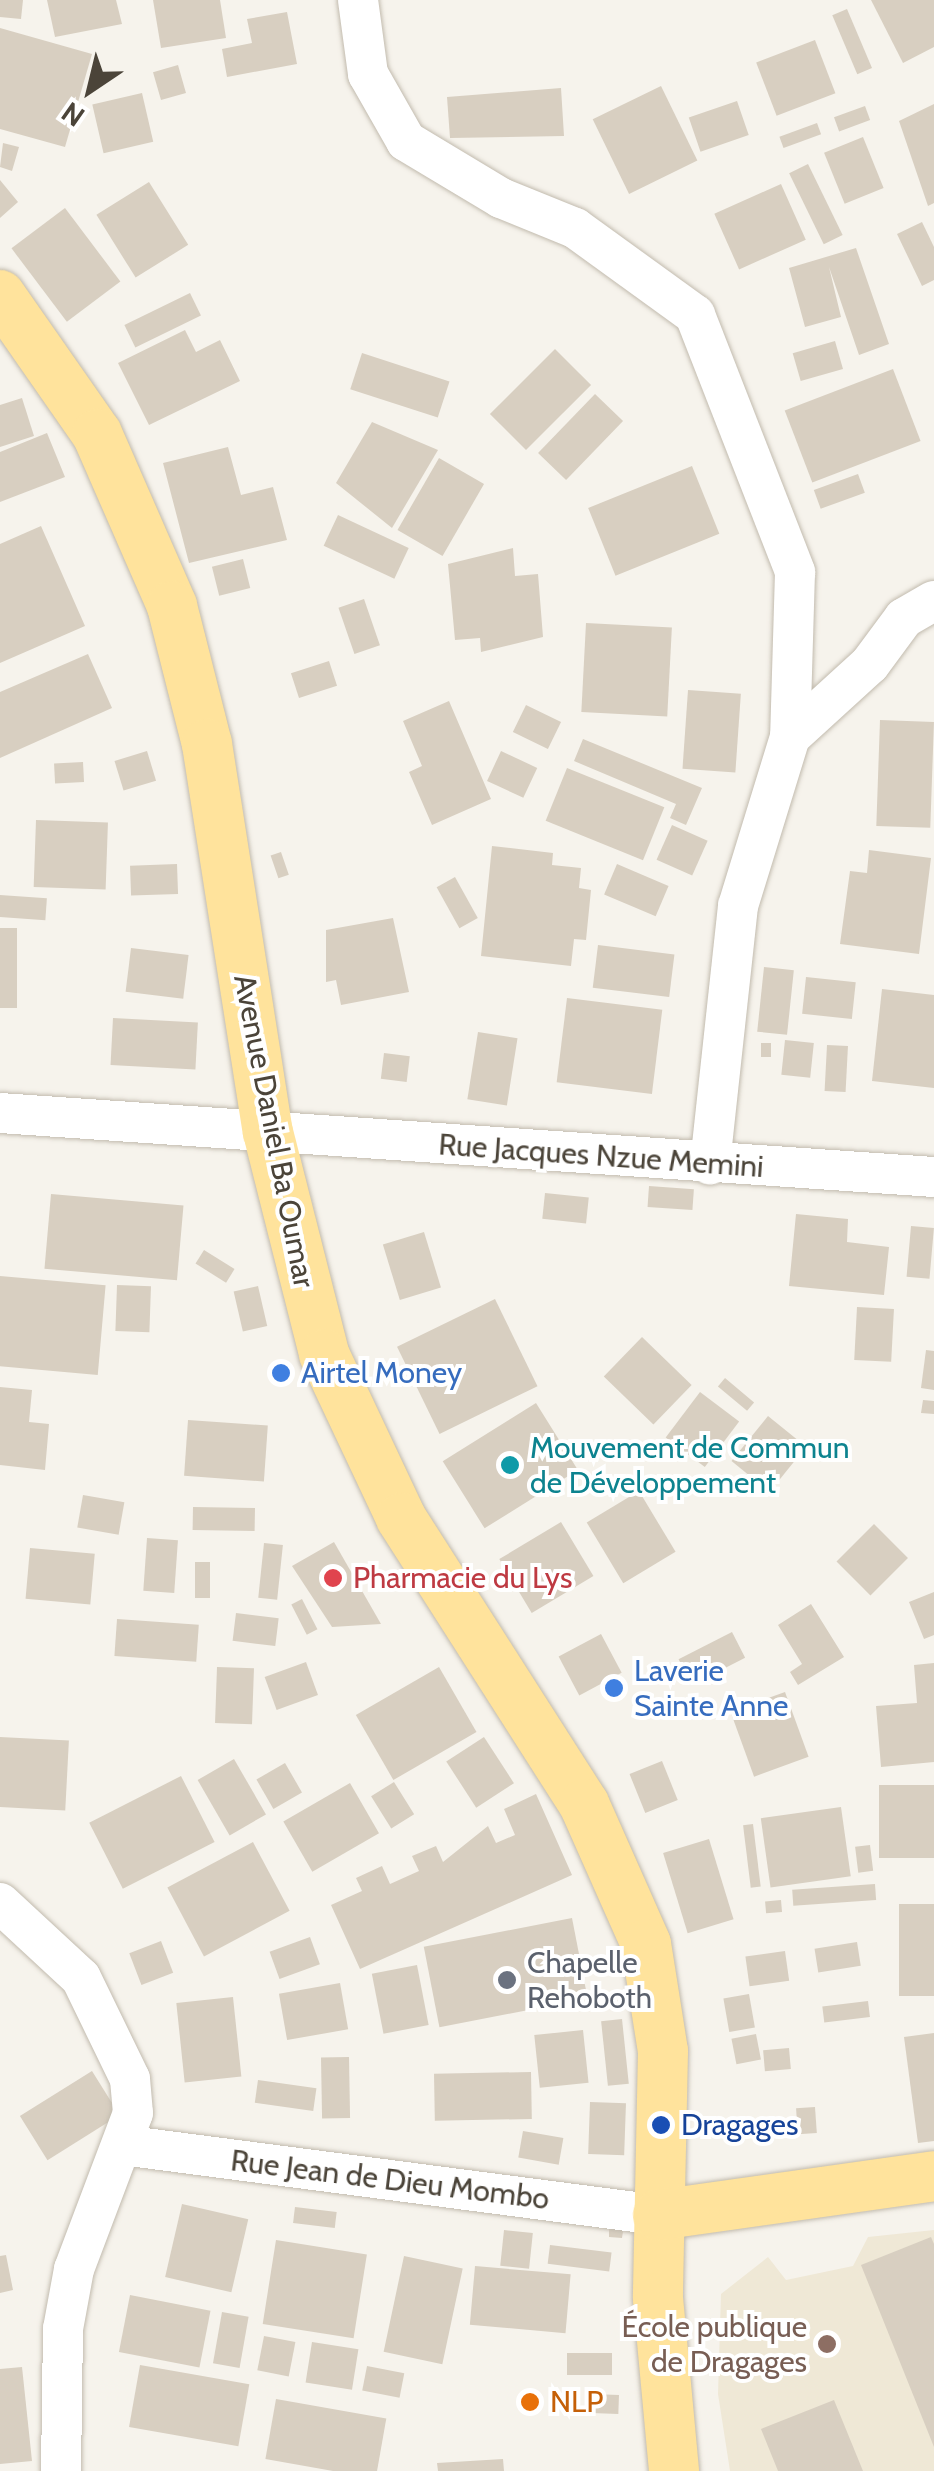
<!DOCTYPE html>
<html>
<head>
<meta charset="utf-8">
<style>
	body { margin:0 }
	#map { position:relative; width:934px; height:2471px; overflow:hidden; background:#f6f3ec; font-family:Cabin,sans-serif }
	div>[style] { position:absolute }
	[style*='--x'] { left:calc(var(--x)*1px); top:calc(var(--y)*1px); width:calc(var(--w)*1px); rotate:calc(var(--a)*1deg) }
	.education>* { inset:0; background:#efe8d6 }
	.building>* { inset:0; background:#d8cfc1; transform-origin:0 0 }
	.roads { filter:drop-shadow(0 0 2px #c2bbae) drop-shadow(0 0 2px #c2bbae) }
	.minor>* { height:40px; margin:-20px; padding:0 20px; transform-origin:20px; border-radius:20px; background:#fff }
	.major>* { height:50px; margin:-25px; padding:0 25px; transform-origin:25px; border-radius:25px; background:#ffe39c }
	.dots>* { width:28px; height:28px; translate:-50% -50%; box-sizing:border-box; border:5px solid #fff; border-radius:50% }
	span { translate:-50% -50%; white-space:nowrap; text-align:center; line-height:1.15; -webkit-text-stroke:8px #fff; paint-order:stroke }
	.street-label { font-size:30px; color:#4b4439 }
	.shop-label { font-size:30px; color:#366cbe }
	.left { translate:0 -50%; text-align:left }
	.culture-label { font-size:30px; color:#0d838f }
	.health-label { font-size:30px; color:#be3a42 }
	.worship-label { font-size:30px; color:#5b616d }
	.transit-label { font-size:30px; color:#164399 }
	.education-label { font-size:30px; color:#785e54 }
	.right { translate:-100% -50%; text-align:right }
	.food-label { font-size:30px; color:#c56008 }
	.north { position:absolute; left:40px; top:40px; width:100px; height:100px; -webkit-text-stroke:8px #fff; paint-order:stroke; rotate:215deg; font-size:28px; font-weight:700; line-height:40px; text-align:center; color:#4b4439 }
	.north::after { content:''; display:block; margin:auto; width:35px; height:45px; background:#4b4439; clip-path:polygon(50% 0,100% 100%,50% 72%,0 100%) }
</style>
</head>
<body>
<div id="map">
	<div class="education">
		<i style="clip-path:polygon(934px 2230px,934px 2471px,730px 2471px,718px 2394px,721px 2294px,768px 2257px,786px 2280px,853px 2266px,868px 2237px)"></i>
	</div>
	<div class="building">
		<i style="clip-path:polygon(0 0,23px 0,21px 19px,0 17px)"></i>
		<i style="clip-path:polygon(47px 0,116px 0,122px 24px,55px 37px)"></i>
		<i style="clip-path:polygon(153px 0,220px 0,226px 38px,161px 48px)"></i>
		<i style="clip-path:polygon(871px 0,934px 0,934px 47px,903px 63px)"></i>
		<i style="left:847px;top:9px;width:64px;height:16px;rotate:67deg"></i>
		<i style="clip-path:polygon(287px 12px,297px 64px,227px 77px,222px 49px,252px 43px,247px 19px)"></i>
		<i style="clip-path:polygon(0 28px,92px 54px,65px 147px,0 129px)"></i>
		<i style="left:815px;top:40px;width:57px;height:63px;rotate:69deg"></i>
		<i style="left:178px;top:65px;width:29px;height:26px;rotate:74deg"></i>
		<i style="left:661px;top:86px;width:83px;height:76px;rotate:64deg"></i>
		<i style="clip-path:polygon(561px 88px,564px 136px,450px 138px,447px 97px)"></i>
		<i style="left:142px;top:93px;width:50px;height:51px;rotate:77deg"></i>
		<i style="left:737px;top:101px;width:36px;height:51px;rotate:71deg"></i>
		<i style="clip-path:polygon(934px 104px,934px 203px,928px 206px,899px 121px)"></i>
		<i style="left:865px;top:106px;width:15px;height:33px;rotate:70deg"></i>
		<i style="left:817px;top:123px;width:12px;height:40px;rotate:70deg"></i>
		<i style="left:863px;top:137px;width:55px;height:42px;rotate:68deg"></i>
		<i style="clip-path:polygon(3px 143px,19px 147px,12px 171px,0 167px)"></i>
		<i style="left:808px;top:164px;width:79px;height:21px;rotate:64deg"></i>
		<i style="clip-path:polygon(0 180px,18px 202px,0 218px)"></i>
		<i style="left:149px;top:182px;width:74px;height:62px;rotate:58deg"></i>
		<i style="left:781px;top:184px;width:61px;height:73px;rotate:66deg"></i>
		<i style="left:65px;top:208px;width:92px;height:67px;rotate:53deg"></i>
		<i style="clip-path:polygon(922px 222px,934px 247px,934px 280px,922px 286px,897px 234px)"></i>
		<i style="clip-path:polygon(856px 248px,889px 344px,859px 355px,829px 267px,841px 317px,805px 327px,789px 268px)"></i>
		<i style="left:190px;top:293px;width:25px;height:73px;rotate:64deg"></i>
		<i style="clip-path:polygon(185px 330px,196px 352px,220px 340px,240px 381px,149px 425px,118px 363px)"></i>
		<i style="left:835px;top:341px;width:29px;height:44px;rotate:74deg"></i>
		<i style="left:555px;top:349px;width:51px;height:92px;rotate:45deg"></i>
		<i style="left:362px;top:353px;width:92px;height:38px;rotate:18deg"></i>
		<i style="left:893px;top:369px;width:77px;height:116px;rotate:69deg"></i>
		<i style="left:595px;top:394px;width:39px;height:82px;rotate:44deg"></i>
		<i style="clip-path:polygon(22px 398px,34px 436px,0 447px,0 405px)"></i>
		<i style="clip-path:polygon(372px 422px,438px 450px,392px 528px,336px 483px)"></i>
		<i style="clip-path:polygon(47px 433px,65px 477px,0 502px,0 452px)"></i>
		<i style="clip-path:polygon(228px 447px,241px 495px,273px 487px,287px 540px,189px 563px,163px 463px)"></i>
		<i style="left:439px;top:458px;width:52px;height:83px;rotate:30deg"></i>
		<i style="left:692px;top:466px;width:73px;height:112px;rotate:68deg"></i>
		<i style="left:858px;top:474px;width:20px;height:47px;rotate:70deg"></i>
		<i style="left:338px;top:515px;width:78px;height:34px;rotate:25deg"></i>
		<i style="clip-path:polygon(41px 526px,85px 626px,0 663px,0 544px)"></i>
		<i style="clip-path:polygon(513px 548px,515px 576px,538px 574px,543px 637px,481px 652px,480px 638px,455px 640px,448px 564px)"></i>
		<i style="left:243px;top:559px;width:30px;height:32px;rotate:76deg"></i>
		<i style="left:364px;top:599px;width:49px;height:27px;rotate:71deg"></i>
		<i style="left:586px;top:623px;width:86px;height:89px;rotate:3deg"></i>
		<i style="clip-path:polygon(88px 654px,112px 708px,0 758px,0 692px)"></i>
		<i style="left:329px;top:661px;width:26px;height:40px;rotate:72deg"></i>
		<i style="left:688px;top:690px;width:53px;height:79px;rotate:4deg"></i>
		<i style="clip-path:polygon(449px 701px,491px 799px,432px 825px,409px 772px,422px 766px,403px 721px)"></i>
		<i style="left:526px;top:705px;width:39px;height:30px;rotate:26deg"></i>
		<i style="left:880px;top:720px;width:54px;height:106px;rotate:2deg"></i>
		<i style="clip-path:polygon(583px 739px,702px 788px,686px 825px,670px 818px,676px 804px,574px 761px)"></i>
		<i style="left:147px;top:751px;width:31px;height:34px;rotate:73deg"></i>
		<i style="left:501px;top:751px;width:40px;height:33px;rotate:25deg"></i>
		<i style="left:83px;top:762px;width:20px;height:29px;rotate:87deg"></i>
		<i style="left:567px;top:768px;width:105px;height:57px;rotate:22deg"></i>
		<i style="left:36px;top:820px;width:72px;height:67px;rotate:2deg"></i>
		<i style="left:672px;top:825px;width:39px;height:38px;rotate:24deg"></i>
		<i style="clip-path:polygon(492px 846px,553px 853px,552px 865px,581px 868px,579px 888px,591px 890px,586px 940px,574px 939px,571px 966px,481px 956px)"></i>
		<i style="clip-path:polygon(869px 850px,931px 858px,919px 954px,840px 944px,850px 871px,867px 873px)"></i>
		<i style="left:281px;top:852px;width:24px;height:11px;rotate:71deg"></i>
		<i style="left:177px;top:864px;width:30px;height:47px;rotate:88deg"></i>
		<i style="left:617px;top:864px;width:56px;height:33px;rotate:23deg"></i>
		<i style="left:455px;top:877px;width:47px;height:21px;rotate:61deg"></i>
		<i style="left:0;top:895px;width:47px;height:22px;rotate:4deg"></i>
		<i style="clip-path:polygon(393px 918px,409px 992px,341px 1005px,336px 980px,326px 982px,326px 930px)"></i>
		<i style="left:0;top:928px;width:17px;height:80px"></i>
		<i style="left:598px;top:945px;width:77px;height:43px;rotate:7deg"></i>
		<i style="left:131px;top:948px;width:58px;height:44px;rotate:7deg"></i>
		<i style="left:764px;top:967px;width:30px;height:65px;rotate:6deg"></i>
		<i style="left:806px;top:977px;width:50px;height:37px;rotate:6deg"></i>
		<i style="clip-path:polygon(882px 989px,934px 995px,934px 1088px,872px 1081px)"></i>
		<i style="left:567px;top:998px;width:96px;height:85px;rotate:7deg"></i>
		<i style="left:113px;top:1018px;width:85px;height:47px;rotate:3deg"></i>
		<i style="left:478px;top:1032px;width:40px;height:68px;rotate:9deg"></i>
		<i style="left:785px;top:1040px;width:29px;height:35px;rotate:6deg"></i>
		<i style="left:761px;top:1043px;width:10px;height:14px"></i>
		<i style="left:827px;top:1045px;width:21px;height:46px;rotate:3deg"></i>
		<i style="left:384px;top:1053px;width:26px;height:26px;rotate:7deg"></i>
		<i style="left:649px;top:1186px;width:45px;height:21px;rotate:4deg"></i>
		<i style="left:545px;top:1193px;width:44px;height:26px;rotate:6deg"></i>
		<i style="left:51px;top:1194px;width:133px;height:75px;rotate:5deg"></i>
		<i style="clip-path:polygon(796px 1214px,848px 1219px,847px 1242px,889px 1247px,884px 1295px,789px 1286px)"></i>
		<i style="left:911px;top:1226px;width:23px;height:51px;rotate:5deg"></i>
		<i style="left:424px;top:1232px;width:58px;height:43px;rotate:73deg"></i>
		<i style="left:204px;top:1250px;width:36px;height:16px;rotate:32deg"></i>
		<i style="left:0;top:1276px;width:106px;height:90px;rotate:5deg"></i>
		<i style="left:117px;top:1285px;width:34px;height:46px;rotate:2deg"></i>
		<i style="left:258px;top:1286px;width:41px;height:25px;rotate:77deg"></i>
		<i style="left:495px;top:1299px;width:97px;height:109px;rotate:64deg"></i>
		<i style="left:857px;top:1307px;width:37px;height:53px;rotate:3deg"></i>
		<i style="left:642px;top:1337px;width:69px;height:55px;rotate:44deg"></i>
		<i style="clip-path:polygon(926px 1350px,934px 1351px,934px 1390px,921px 1388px)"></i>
		<i style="left:725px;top:1378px;width:38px;height:11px;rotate:40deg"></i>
		<i style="clip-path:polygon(0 1387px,32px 1390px,29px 1422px,49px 1424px,45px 1470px,0 1465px)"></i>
		<i style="left:700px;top:1392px;width:49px;height:57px;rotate:37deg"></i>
		<i style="clip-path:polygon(923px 1400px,934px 1401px,934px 1414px,921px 1413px)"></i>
		<i style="left:536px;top:1403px;width:79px;height:110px;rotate:58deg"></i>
		<i style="left:768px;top:1416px;width:49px;height:58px;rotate:39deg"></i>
		<i style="left:188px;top:1420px;width:80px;height:56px;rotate:4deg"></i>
		<i style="left:639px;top:1491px;width:71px;height:61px;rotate:59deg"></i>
		<i style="left:83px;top:1495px;width:42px;height:33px;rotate:10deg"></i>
		<i style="left:193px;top:1507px;width:62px;height:23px;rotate:1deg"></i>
		<i style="left:561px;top:1522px;width:63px;height:72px;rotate:59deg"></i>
		<i style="left:874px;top:1524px;width:48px;height:53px;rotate:45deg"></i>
		<i style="left:147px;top:1538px;width:31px;height:53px;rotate:4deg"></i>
		<i style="clip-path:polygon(334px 1542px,381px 1624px,332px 1627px,292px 1566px)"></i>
		<i style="left:264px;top:1543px;width:19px;height:55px;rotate:6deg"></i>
		<i style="left:30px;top:1548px;width:65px;height:51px;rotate:5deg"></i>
		<i style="left:195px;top:1562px;width:15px;height:36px"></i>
		<i style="clip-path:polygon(934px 1592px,934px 1635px,924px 1639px,909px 1602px)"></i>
		<i style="left:302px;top:1599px;width:34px;height:12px;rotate:63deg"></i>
		<i style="clip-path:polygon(811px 1604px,844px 1657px,798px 1685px,790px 1672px,802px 1664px,778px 1625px)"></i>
		<i style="left:236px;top:1613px;width:43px;height:28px;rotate:7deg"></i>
		<i style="left:117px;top:1619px;width:82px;height:37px;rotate:4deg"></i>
		<i style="left:732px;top:1632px;width:29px;height:60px;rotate:63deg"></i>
		<i style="left:601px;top:1634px;width:44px;height:48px;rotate:62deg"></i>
		<i style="left:306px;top:1662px;width:35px;height:44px;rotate:70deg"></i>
		<i style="clip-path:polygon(934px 1663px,934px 1762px,881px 1767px,876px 1706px,917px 1703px,914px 1665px)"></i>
		<i style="left:217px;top:1667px;width:37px;height:56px;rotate:2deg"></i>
		<i style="left:439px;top:1667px;width:75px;height:96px;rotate:60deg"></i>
		<i style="left:785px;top:1692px;width:69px;height:58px;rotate:70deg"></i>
		<i style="left:0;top:1737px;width:69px;height:70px;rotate:3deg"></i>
		<i style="left:484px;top:1737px;width:55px;height:45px;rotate:57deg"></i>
		<i style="left:234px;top:1759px;width:64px;height:42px;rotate:60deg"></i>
		<i style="left:662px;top:1761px;width:42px;height:35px;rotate:68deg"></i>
		<i style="left:285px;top:1763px;width:34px;height:33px;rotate:60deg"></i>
		<i style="left:181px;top:1776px;width:74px;height:103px;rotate:63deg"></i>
		<i style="left:394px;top:1782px;width:38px;height:27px;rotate:58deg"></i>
		<i style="left:350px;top:1783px;width:58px;height:77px;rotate:60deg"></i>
		<i style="left:934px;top:1785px;width:73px;height:55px;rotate:90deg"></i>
		<i style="clip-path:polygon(536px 1794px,572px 1875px,360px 1969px,331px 1905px,362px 1891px,356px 1878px,382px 1866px,390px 1884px,419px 1871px,412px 1856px,436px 1846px,443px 1862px,488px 1826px,496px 1843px,515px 1835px,504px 1809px)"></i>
		<i style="left:841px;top:1807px;width:70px;height:81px;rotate:82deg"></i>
		<i style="left:753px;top:1824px;width:63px;height:10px;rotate:83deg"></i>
		<i style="left:709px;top:1839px;width:84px;height:48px;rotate:73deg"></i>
		<i style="left:253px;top:1842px;width:78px;height:97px;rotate:62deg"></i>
		<i style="left:870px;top:1845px;width:26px;height:15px;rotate:83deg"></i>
		<i style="left:875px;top:1884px;width:16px;height:83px;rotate:86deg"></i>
		<i style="left:781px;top:1900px;width:12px;height:16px;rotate:85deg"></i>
		<i style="left:934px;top:1904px;width:92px;height:35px;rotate:90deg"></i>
		<i style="left:572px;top:1918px;width:82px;height:151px;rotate:79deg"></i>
		<i style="left:310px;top:1937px;width:29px;height:43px;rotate:70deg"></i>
		<i style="left:161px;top:1941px;width:34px;height:34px;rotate:69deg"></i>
		<i style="left:857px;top:1942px;width:24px;height:43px;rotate:81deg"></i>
		<i style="left:785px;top:1951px;width:30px;height:40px;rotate:82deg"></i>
		<i style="left:417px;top:1965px;width:61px;height:46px;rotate:79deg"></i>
		<i style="left:340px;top:1983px;width:47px;height:62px;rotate:80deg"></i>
		<i style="left:749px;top:1994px;width:34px;height:26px;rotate:80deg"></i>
		<i style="left:233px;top:1997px;width:80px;height:57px;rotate:84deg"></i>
		<i style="left:868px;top:2001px;width:16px;height:46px;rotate:83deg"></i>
		<i style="left:622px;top:2019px;width:65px;height:21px;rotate:84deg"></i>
		<i style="left:583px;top:2030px;width:53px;height:49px;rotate:84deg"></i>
		<i style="clip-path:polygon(934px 2033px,934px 2141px,918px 2143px,904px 2037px)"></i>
		<i style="left:756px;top:2034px;width:26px;height:25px;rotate:79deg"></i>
		<i style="left:789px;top:2048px;width:21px;height:26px;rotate:85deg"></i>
		<i style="left:349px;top:2057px;width:61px;height:28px;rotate:89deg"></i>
		<i style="left:92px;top:2071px;width:52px;height:85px;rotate:58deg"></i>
		<i style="left:531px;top:2072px;width:47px;height:97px;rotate:89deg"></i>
		<i style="left:258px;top:2080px;width:59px;height:23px;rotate:8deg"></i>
		<i style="left:590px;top:2102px;width:36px;height:52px;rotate:2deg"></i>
		<i style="left:815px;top:2107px;width:26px;height:19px;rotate:86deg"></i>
		<i style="left:523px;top:2131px;width:41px;height:27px;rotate:10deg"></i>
		<i style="left:182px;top:2204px;width:68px;height:75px;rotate:13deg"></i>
		<i style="left:295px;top:2207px;width:42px;height:16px;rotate:7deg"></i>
		<i style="clip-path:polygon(609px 2224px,624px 2225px,622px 2238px,609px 2237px)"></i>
		<i style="left:504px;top:2230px;width:29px;height:36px;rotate:6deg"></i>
		<i style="clip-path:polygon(931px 2237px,934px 2244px,934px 2447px,861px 2265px)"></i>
		<i style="left:276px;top:2240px;width:92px;height:85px;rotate:9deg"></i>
		<i style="left:550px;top:2245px;width:62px;height:19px;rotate:7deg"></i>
		<i style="clip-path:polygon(6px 2255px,13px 2290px,0 2293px,0 2256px)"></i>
		<i style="left:404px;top:2256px;width:60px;height:98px;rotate:12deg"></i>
		<i style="left:475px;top:2266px;width:96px;height:59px;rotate:5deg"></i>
		<i style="left:130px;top:2295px;width:82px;height:58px;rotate:11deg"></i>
		<i style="left:222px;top:2312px;width:27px;height:52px;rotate:10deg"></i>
		<i style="left:264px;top:2336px;width:32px;height:35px;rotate:11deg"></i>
		<i style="left:312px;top:2342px;width:47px;height:41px;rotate:9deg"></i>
		<i style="left:567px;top:2353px;width:45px;height:22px"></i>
		<i style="left:140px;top:2365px;width:111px;height:63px;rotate:10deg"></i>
		<i style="left:367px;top:2366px;width:38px;height:25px;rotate:11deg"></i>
		<i style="clip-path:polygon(22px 2367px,32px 2461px,0 2464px,0 2369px)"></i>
		<i style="left:592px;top:2394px;width:27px;height:19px;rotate:2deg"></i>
		<i style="left:276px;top:2399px;width:112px;height:61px;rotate:10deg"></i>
		<i style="clip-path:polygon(834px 2400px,863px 2471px,778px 2471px,761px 2429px)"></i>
		<i style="clip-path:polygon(503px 2459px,504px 2471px,438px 2471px,437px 2463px)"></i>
	</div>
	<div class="roads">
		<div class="minor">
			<i style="--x:358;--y:0;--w:75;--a:82.3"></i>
			<i style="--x:368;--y:74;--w:77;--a:60.4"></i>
			<i style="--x:406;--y:141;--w:111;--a:31"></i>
			<i style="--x:501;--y:198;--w:80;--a:22.1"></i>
			<i style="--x:575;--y:228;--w:148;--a:35.9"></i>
			<i style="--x:695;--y:315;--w:276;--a:68.7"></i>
			<i style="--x:795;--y:572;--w:165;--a:91.7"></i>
			<i style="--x:790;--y:737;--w:177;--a:107.1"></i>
			<i style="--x:738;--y:906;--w:260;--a:96.2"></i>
			<i style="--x:790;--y:737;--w:108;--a:-42.4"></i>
			<i style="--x:870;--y:664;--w:57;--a:-53.5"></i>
			<i style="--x:904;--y:618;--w:34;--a:-30"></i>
			<i style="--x:0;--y:1113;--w:936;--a:3.92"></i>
			<i style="--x:0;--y:1903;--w:110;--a:42.8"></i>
			<i style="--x:81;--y:1978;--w:112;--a:64.1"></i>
			<i style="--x:130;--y:2079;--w:34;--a:85"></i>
			<i style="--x:133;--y:2113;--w:167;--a:110.7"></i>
			<i style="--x:74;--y:2269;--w:61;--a:100.4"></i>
			<i style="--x:63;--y:2329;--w:142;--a:90.8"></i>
			<i style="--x:122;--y:2145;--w:541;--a:7.44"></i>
		</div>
		<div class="major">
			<i style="--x:0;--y:295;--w:169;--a:55.1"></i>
			<i style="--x:97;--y:434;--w:188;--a:66.4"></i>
			<i style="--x:172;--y:606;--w:142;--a:75.8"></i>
			<i style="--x:207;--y:744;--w:393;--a:81.1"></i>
			<i style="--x:268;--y:1132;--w:229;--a:75.8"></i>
			<i style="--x:324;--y:1354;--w:181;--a:64.8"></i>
			<i style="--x:401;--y:1518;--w:340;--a:57.4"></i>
			<i style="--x:584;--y:1804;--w:153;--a:66.1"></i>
			<i style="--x:646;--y:1944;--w:108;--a:81"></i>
			<i style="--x:663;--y:2051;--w:247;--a:91.2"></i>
			<i style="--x:658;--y:2298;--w:174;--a:84.7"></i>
			<i style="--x:658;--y:2215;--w:279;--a:-8"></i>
		</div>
	</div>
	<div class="dots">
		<i style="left:281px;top:1373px;background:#3f7fe0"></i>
		<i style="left:510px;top:1465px;background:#0f9aa8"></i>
		<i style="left:333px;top:1578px;background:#e0444e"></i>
		<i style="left:614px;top:1688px;background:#3f7fe0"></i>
		<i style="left:507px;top:1980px;background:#6b7280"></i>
		<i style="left:661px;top:2125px;background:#1a4fb4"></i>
		<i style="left:827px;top:2344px;background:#8d6e63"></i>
		<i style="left:530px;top:2402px;background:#e8710a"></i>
	</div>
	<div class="street-label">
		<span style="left:274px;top:1131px;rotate:79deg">Avenue Daniel Ba Oumar</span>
		<span style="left:601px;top:1156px;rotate:4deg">Rue Jacques Nzue Memini</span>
		<span style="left:390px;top:2180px;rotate:7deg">Rue Jean de Dieu Mombo</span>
	</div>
	<div class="shop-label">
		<span class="left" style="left:301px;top:1373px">Airtel Money</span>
		<span class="left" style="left:634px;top:1688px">Laverie<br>Sainte Anne</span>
	</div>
	<div class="culture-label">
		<span class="left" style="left:530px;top:1465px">Mouvement de Commun<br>de Développement</span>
	</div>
	<div class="health-label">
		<span class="left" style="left:353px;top:1578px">Pharmacie du Lys</span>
	</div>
	<div class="worship-label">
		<span class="left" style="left:527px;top:1980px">Chapelle<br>Rehoboth</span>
	</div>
	<div class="transit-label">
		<span class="left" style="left:681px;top:2125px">Dragages</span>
	</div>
	<div class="education-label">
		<span class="right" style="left:807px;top:2344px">École publique<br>de Dragages</span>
	</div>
	<div class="food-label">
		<span class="left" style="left:550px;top:2402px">NLP</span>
	</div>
	<div class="north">N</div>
</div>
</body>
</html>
